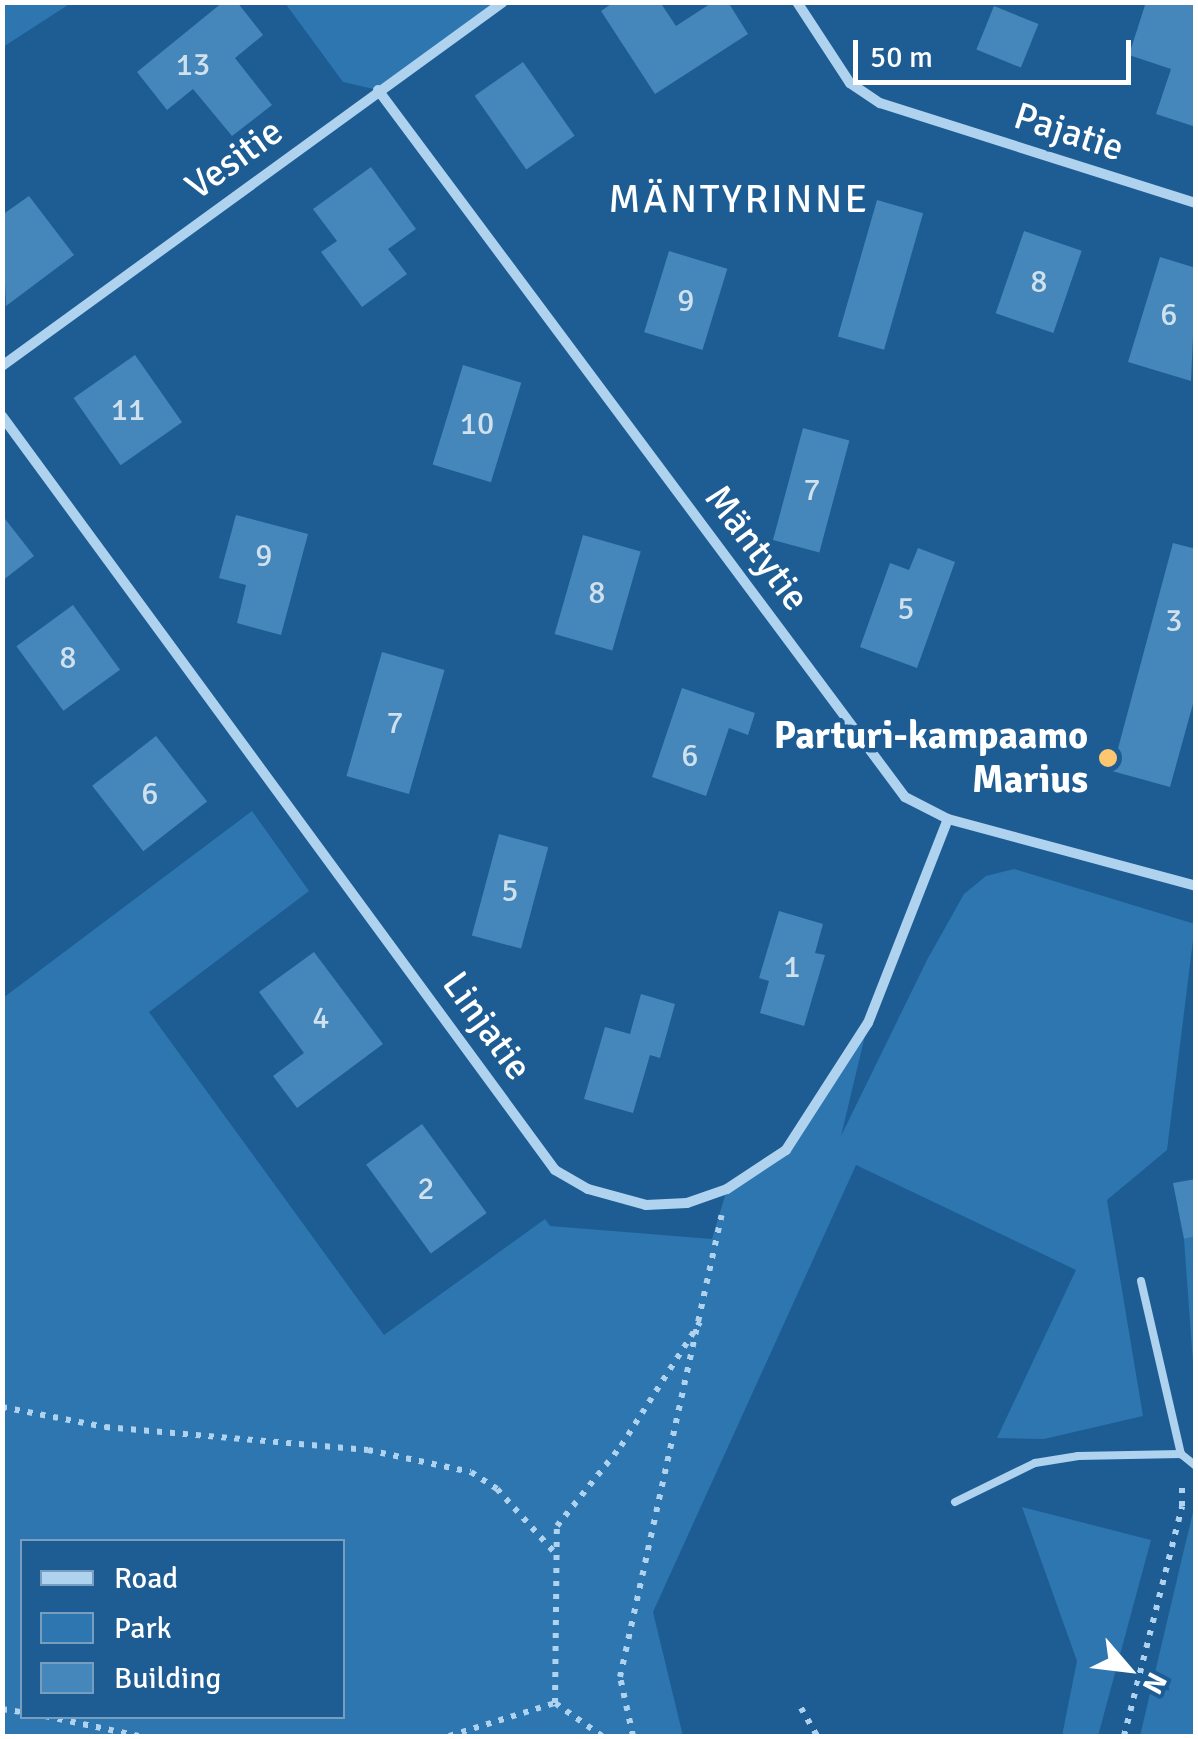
<!DOCTYPE html>
<html>
<head>
<meta charset="utf-8">
<style>
	body { margin:0 }
	#map { position:relative; width:1198px; height:1739px; overflow:hidden; background:#1d5d94; font-family:Signika,sans-serif }
	div>[style] { position:absolute }
	[style*='--x'] { left:calc(var(--x)*1px); top:calc(var(--y)*1px); width:calc(var(--w)*1px); rotate:calc(var(--a)*1deg) }
	.green>* { inset:0; background:#2d76b0 }
	.building>* { inset:0; background:#4586bb; transform-origin:0 0 }
	.path>* { height:6px; margin-top:-3px; transform-origin:0; background:repeating-linear-gradient(90deg,#afd2ef 0 5px,transparent 0 13px) }
	.lane>* { height:8px; margin:-4px; padding:0 4px; transform-origin:4px; border-radius:4px; background:#afd2ef }
	.street>* { height:10px; margin:-5px; padding:0 5px; transform-origin:5px; border-radius:5px; background:#afd2ef }
	.dots>* { width:28px; height:28px; translate:-50% -50%; box-sizing:border-box; border:5px solid #1d5d94; border-radius:50% }
	span { translate:-50% -50%; white-space:nowrap; text-align:center; line-height:1.15; -webkit-text-stroke:9px #1d5d94; paint-order:stroke }
	.number-label { font-size:32px; color:#d0e1ee }
	.number-label span { -webkit-text-stroke-width:0 }
	.street-label { font-size:38px; color:#fff }
	.poi-label { font-size:38px; color:#fff; font-weight:700 }
	.right { translate:-100% -50%; text-align:right }
	.neighbourhood-label { font-size:40px; color:#fff; letter-spacing:2.5px }
	.frame { position:absolute; inset:0; border:5px solid #fff; pointer-events:none }
	.legend { position:absolute; left:20px; top:1539px; width:325px; height:180px; box-sizing:border-box; background:#1d5d94; border:2px solid #779ebf; margin:0; padding:12px 18px; list-style:none; font-size:30px; color:#fff }
	.legend li { display:flex; align-items:center; gap:20px; height:50px }
	.legend b { width:50px; border:2px solid #779ebf }
	.north { position:absolute; left:1078px; top:1619px; width:100px; height:100px; -webkit-text-stroke:8px #1d5d94; paint-order:stroke; rotate:118deg; font-size:28px; font-weight:700; line-height:40px; text-align:center; color:#fff }
	.north::after { content:''; display:block; margin:auto; width:35px; height:45px; background:#fff; clip-path:polygon(50% 0,100% 100%,50% 72%,0 100%) }
	.scale { position:absolute; left:853px; top:40px; width:278px; height:45px; box-sizing:border-box; border:5px solid #fff; border-top:0; padding-left:12px; font-size:30px; line-height:35px; white-space:nowrap; color:#fff; -webkit-text-stroke:8px #1d5d94; paint-order:stroke }
</style>
</head>
<body>
<div id="map">
	<div class="green">
		<i style="clip-path:polygon(3px 2px,71px 2px,71px 3px,3px 47px)"></i>
		<i style="clip-path:polygon(285px 3px,503px 3px,378px 90px,343px 82px)"></i>
		<i style="clip-path:polygon(evenodd,252px 811px,309px 891px,149px 1012px,384px 1335px,545px 1219px,550px 1226px,712px 1239px,727px 1189px,786px 1149px,868px 1023px,841px 1136px,927px 960px,964px 894px,986px 876px,1014px 869px,1195px 924px,1167px 1150px,1107px 1200px,1143px 1416px,1044px 1439px,997px 1438px,1076px 1270px,856px 1165px,653px 1612px,683px 1736px,3px 1736px,3px 998px,252px 811px,22px 1542px,342px 1542px,342px 1716px,22px 1716px,22px 1542px)"></i>
		<i style="clip-path:polygon(1195px 1236px,1195px 1390px,1184px 1239px)"></i>
		<i style="clip-path:polygon(1195px 1504px,1195px 1736px,1140px 1736px,1182px 1558px)"></i>
		<i style="clip-path:polygon(1022px 1507px,1151px 1540px,1098px 1736px,1062px 1736px,1077px 1661px)"></i>
	</div>
	<div class="building">
		<i style="clip-path:polygon(223px 2px,237px 2px,263px 35px,235px 58px,272px 105px,232px 136px,193px 89px,167px 110px,137px 72px)"></i>
		<i style="clip-path:polygon(614px 2px,660px 2px,676px 26px,713px 2px,728px 2px,748px 34px,655px 94px,601px 11px)"></i>
		<i style="clip-path:polygon(1146px 2px,1196px 4px,1196px 127px,1156px 114px,1171px 69px,1129px 55px)"></i>
		<i style="left:994px;top:6px;width:48px;height:47px;rotate:22deg"></i>
		<i style="left:523px;top:62px;width:90px;height:59px;rotate:55deg"></i>
		<i style="clip-path:polygon(371px 167px,416px 229px,388px 249px,407px 274px,362px 307px,321px 252px,337px 241px,313px 209px)"></i>
		<i style="clip-path:polygon(29px 196px,74px 255px,6px 306px,2px 215px)"></i>
		<i style="left:877px;top:200px;width:48px;height:142px;rotate:16deg"></i>
		<i style="left:1024px;top:231px;width:61px;height:87px;rotate:19deg"></i>
		<i style="left:669px;top:251px;width:61px;height:85px;rotate:17deg"></i>
		<i style="clip-path:polygon(1160px 257px,1196px 268px,1191px 381px,1128px 362px)"></i>
		<i style="left:135px;top:355px;width:82px;height:75px;rotate:55deg"></i>
		<i style="left:463px;top:365px;width:61px;height:104px;rotate:17deg"></i>
		<i style="left:803px;top:428px;width:48px;height:116px;rotate:15deg"></i>
		<i style="clip-path:polygon(2px 515px,34px 556px,2px 581px)"></i>
		<i style="clip-path:polygon(236px 515px,308px 534px,281px 635px,237px 623px,246px 585px,219px 578px)"></i>
		<i style="left:583px;top:535px;width:60px;height:103px;rotate:16deg"></i>
		<i style="clip-path:polygon(1173px 543px,1196px 549px,1196px 693px,1170px 787px,1112px 771px)"></i>
		<i style="clip-path:polygon(918px 548px,955px 562px,917px 668px,860px 647px,890px 563px,909px 570px)"></i>
		<i style="left:73px;top:605px;width:80px;height:70px;rotate:54deg"></i>
		<i style="left:382px;top:652px;width:65px;height:129px;rotate:16deg"></i>
		<i style="clip-path:polygon(682px 688px,755px 713px,748px 735px,729px 728px,706px 796px,652px 777px)"></i>
		<i style="left:156px;top:736px;width:83px;height:81px;rotate:52deg"></i>
		<i style="left:499px;top:834px;width:51px;height:105px;rotate:15deg"></i>
		<i style="clip-path:polygon(779px 911px,823px 924px,815px 953px,825px 955px,804px 1026px,760px 1013px,769px 981px,759px 978px)"></i>
		<i style="clip-path:polygon(314px 952px,383px 1044px,297px 1108px,273px 1076px,304px 1053px,259px 992px)"></i>
		<i style="clip-path:polygon(641px 994px,675px 1004px,660px 1058px,650px 1055px,633px 1113px,584px 1099px,605px 1027px,630px 1034px)"></i>
		<i style="left:422px;top:1124px;width:110px;height:69px;rotate:54deg"></i>
		<i style="clip-path:polygon(1196px 1179px,1196px 1236px,1184px 1239px,1173px 1183px)"></i>
	</div>
	<div class="path">
		<i style="--x:2;--y:1407;--w:105;--a:11"></i>
		<i style="--x:105;--y:1427;--w:264;--a:5"></i>
		<i style="--x:368;--y:1450;--w:105;--a:12.1"></i>
		<i style="--x:471;--y:1472;--w:31;--a:33"></i>
		<i style="--x:497;--y:1489;--w:88;--a:47.8"></i>
		<i style="--x:801;--y:1708;--w:32;--a:60"></i>
		<i style="--x:2;--y:1709;--w:20;--a:9"></i>
		<i style="--x:45;--y:1716;--w:96;--a:12"></i>
		<i style="--x:449;--y:1736;--w:111;--a:-17.3"></i>
		<i style="--x:602;--y:1736;--w:57;--a:-144.9"></i>
		<i style="--x:555;--y:1703;--w:177;--a:-89.4"></i>
		<i style="--x:557;--y:1526;--w:102;--a:-51.3"></i>
		<i style="--x:621;--y:1446;--w:147;--a:-57.5"></i>
		<i style="--x:633;--y:1736;--w:60;--a:-102.4"></i>
		<i style="--x:620;--y:1677;--w:473;--a:-77.6"></i>
		<i style="--x:1124;--y:1736;--w:237;--a:-75.8"></i>
		<i style="--x:1182;--y:1506;--w:26;--a:-90"></i>
	</div>
	<div class="lane">
		<i style="--x:1141;--y:1281;--w:178;--a:77"></i>
		<i style="--x:955;--y:1502;--w:89;--a:-26"></i>
		<i style="--x:1035;--y:1463;--w:44;--a:-9.2"></i>
		<i style="--x:1078;--y:1456;--w:103;--a:-1.1"></i>
		<i style="--x:1181;--y:1454;--w:19;--a:39"></i>
	</div>
	<div class="street">
		<i style="--x:797;--y:2;--w:97;--a:56.8"></i>
		<i style="--x:850;--y:83;--w:36;--a:34"></i>
		<i style="--x:880;--y:103;--w:331;--a:17.6"></i>
		<i style="--x:378;--y:90;--w:882;--a:53.3"></i>
		<i style="--x:905;--y:797;--w:48;--a:27.1"></i>
		<i style="--x:948;--y:819;--w:257;--a:15.1"></i>
		<i style="--x:2;--y:366;--w:619;--a:-36"></i>
		<i style="--x:2;--y:416;--w:935;--a:53.74"></i>
		<i style="--x:555;--y:1170;--w:38;--a:30"></i>
		<i style="--x:588;--y:1189;--w:60;--a:15.4"></i>
		<i style="--x:646;--y:1205;--w:41;--a:-2.8"></i>
		<i style="--x:687;--y:1203;--w:42;--a:-19.3"></i>
		<i style="--x:727;--y:1189;--w:71;--a:-33.5"></i>
		<i style="--x:786;--y:1150;--w:151;--a:-57.2"></i>
		<i style="--x:868;--y:1023;--w:219;--a:-68.6"></i>
	</div>
	<div class="dots">
		<i style="left:1108px;top:758px;background:#fec66e"></i>
	</div>
	<div class="number-label">
		<span style="left:193px;top:65px">13</span>
		<span style="left:1039px;top:282px">8</span>
		<span style="left:686px;top:301px">9</span>
		<span style="left:1169px;top:315px">6</span>
		<span style="left:128px;top:410px">11</span>
		<span style="left:477px;top:424px">10</span>
		<span style="left:812px;top:490px">7</span>
		<span style="left:264px;top:556px">9</span>
		<span style="left:597px;top:593px">8</span>
		<span style="left:906px;top:609px">5</span>
		<span style="left:1174px;top:621px">3</span>
		<span style="left:68px;top:658px">8</span>
		<span style="left:395px;top:723px">7</span>
		<span style="left:690px;top:756px">6</span>
		<span style="left:150px;top:794px">6</span>
		<span style="left:510px;top:891px">5</span>
		<span style="left:792px;top:967px">1</span>
		<span style="left:321px;top:1018px">4</span>
		<span style="left:426px;top:1189px">2</span>
	</div>
	<div class="street-label">
		<span style="left:1069px;top:132px;rotate:18deg">Pajatie</span>
		<span style="left:234px;top:159px;rotate:-36deg">Vesitie</span>
		<span style="left:757px;top:548px;rotate:53deg">Mäntytie</span>
		<span style="left:487px;top:1026px;rotate:54deg">Linjatie</span>
	</div>
	<div class="poi-label">
		<span class="right" style="left:1088px;top:758px">Parturi-kampaamo<br>Marius</span>
	</div>
	<div class="neighbourhood-label">
		<span style="left:739px;top:199px">MÄNTYRINNE</span>
	</div>
	<div class="frame"></div>
	<ul class="legend">
	<li><b style="height:12px;background:#afd2ef"></b>Road</li>
	<li><b style="height:28px;background:#2d76b0"></b>Park</li>
	<li><b style="height:28px;background:#4586bb"></b>Building</li>
	</ul>
	<div class="north">N</div>
	<div class="scale">50 m</div>
</div>
</body>
</html>
